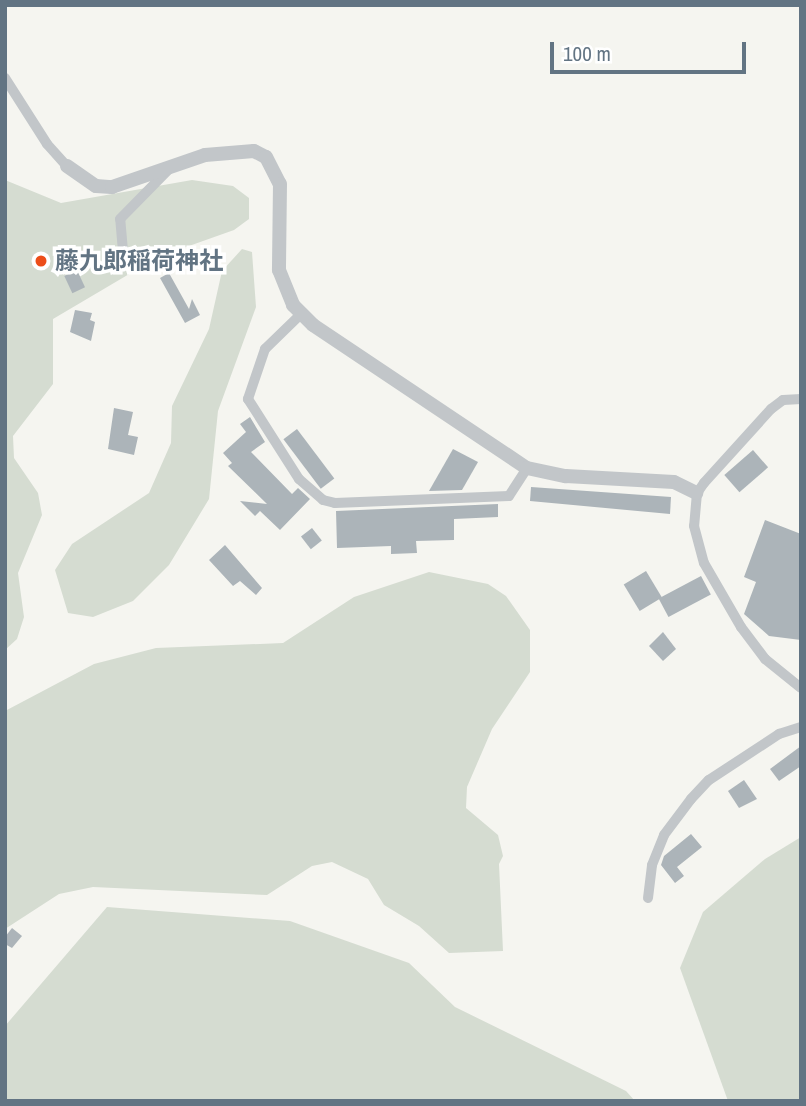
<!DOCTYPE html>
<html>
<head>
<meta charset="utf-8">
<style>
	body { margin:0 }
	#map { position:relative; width:806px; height:1106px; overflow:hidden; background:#f5f5f0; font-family:"Archivo Narrow","Noto Sans JP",sans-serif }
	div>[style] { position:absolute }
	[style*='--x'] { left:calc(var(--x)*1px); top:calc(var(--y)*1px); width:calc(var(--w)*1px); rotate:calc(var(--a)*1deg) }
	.green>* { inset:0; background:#d5dcd1 }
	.building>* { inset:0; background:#acb4b9; transform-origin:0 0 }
	.minor>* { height:10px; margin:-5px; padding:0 5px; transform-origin:5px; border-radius:5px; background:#c2c6c9 }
	.tertiary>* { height:14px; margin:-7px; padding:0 7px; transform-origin:7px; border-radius:7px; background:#c2c6c9 }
	.dots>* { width:19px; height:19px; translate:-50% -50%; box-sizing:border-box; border:4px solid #fff; border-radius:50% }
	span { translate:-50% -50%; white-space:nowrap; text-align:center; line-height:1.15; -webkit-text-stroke:7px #fff; paint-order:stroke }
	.poi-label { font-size:24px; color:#627483; font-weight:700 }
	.left { translate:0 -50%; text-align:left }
	.frame { position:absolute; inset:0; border:7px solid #627483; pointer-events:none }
	.scale { position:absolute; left:550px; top:42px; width:196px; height:32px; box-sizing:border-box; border:4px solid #627483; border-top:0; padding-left:9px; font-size:21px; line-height:24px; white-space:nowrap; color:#627483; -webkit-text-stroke:5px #fff; paint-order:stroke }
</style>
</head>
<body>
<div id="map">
	<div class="green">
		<i style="clip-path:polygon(5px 180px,61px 203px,192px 180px,233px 186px,249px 198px,249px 219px,234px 230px,158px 257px,53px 319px,53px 384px,13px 436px,14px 458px,38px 493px,42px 515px,18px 573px,24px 617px,17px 639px,5px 650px)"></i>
		<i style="clip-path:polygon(242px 249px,252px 252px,256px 307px,218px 411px,209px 499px,169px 565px,133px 601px,93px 617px,68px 613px,55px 570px,72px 544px,149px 493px,171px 443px,172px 406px,209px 329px,222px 271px)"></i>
		<i style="clip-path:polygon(429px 572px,488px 584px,506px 596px,530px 630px,530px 672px,492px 729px,467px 787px,466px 808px,498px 835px,503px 856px,499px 864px,503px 951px,449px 953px,419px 926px,384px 905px,368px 879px,332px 862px,312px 866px,267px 895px,93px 887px,59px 894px,5px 929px,5px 711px,94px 664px,156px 648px,283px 643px,354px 597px)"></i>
		<i style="clip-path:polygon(801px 837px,801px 1101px,728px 1101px,680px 968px,703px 912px,765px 859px)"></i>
		<i style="clip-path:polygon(107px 907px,290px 921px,409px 963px,455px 1007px,626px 1091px,635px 1101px,5px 1101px,5px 1026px)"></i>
	</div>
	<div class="building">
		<i style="left:77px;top:270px;width:19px;height:14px;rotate:65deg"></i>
		<i style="clip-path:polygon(169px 273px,189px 309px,192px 299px,200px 315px,185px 323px,160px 278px)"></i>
		<i style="clip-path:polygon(75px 310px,92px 313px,90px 320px,95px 322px,91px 341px,70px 332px)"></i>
		<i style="clip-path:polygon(114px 408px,133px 412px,128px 435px,138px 437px,134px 455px,108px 449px)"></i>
		<i style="clip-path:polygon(250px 417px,265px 442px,251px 452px,292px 494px,298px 488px,310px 499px,280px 530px,260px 511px,255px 516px,240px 501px,267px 504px,228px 466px,232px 463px,223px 453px,246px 432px,240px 424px)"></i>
		<i style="left:297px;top:429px;width:62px;height:17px;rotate:53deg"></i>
		<i style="clip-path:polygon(453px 449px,478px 462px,462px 490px,429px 491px)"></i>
		<i style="left:753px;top:450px;width:23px;height:38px;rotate:49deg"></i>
		<i style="clip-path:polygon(531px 487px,671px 497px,670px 514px,530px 501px)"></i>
		<i style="clip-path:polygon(498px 504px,498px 517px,454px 519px,454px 540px,416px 541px,417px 553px,391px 554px,391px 546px,337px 548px,336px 511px)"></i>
		<i style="clip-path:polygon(765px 520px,801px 534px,801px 640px,769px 636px,744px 614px,756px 582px,744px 577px)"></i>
		<i style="left:312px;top:528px;width:16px;height:14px;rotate:52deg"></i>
		<i style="clip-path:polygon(225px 545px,262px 588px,256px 595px,240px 581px,233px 586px,209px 560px)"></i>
		<i style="left:646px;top:571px;width:31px;height:26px;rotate:59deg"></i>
		<i style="left:701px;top:576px;width:21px;height:48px;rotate:62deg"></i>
		<i style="clip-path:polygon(663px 632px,676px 649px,663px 661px,649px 646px)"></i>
		<i style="clip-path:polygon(801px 746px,801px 766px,779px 781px,770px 769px)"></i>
		<i style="clip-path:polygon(744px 780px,757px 799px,739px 808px,728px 791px)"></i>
		<i style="clip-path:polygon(691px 834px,702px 847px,677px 867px,684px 876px,675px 883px,661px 865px,664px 856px)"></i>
		<i style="clip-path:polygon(12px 928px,22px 936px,12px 948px,5px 944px,5px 937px)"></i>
	</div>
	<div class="minor">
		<i style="--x:5;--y:78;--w:78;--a:57.5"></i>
		<i style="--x:47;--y:144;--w:30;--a:48"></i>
		<i style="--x:123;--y:251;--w:32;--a:-95"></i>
		<i style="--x:120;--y:219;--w:76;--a:-45.5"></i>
		<i style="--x:300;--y:315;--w:49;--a:135.8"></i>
		<i style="--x:265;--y:349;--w:53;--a:108.8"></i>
		<i style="--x:248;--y:399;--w:95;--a:57.5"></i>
		<i style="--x:299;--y:479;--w:32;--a:41"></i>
		<i style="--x:323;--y:500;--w:12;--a:14"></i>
		<i style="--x:335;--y:503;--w:174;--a:-2.3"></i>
		<i style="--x:509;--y:496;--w:33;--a:-57"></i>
		<i style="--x:801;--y:399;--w:18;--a:177"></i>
		<i style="--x:783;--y:400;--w:15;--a:143"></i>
		<i style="--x:771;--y:409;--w:100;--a:132.2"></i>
		<i style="--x:704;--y:483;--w:12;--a:125"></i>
		<i style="--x:697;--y:493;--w:33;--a:95"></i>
		<i style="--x:694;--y:526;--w:38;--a:75"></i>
		<i style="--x:704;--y:563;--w:74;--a:60"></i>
		<i style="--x:741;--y:627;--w:40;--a:53"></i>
		<i style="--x:765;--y:659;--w:46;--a:38.9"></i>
		<i style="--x:648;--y:898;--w:33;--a:-83"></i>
		<i style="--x:652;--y:865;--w:32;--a:-68"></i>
		<i style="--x:664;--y:835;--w:45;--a:-53.1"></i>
		<i style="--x:691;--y:799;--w:26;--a:-47"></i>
		<i style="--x:709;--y:780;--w:84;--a:-33.3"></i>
		<i style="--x:779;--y:734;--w:23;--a:-18"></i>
	</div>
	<div class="tertiary">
		<i style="--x:67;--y:166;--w:35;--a:35"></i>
		<i style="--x:96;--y:186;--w:16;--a:4"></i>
		<i style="--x:112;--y:187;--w:98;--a:-19"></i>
		<i style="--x:205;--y:155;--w:49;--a:-4.7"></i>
		<i style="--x:254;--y:151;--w:13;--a:27"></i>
		<i style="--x:266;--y:157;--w:30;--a:63"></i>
		<i style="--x:280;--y:184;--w:86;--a:90.7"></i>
		<i style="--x:279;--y:270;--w:38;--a:68"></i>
		<i style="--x:293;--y:305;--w:28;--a:45"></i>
		<i style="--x:313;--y:325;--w:257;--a:33.8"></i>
		<i style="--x:527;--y:468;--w:40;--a:12"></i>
		<i style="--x:566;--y:476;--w:108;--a:3.2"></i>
		<i style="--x:674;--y:482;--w:25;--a:26"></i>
	</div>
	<div class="dots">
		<i style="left:41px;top:261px;background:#ec4d19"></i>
	</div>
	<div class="poi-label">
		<span class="left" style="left:55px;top:261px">藤九郎稲荷神社</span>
	</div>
	<div class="frame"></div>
	<div class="scale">100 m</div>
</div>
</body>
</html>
